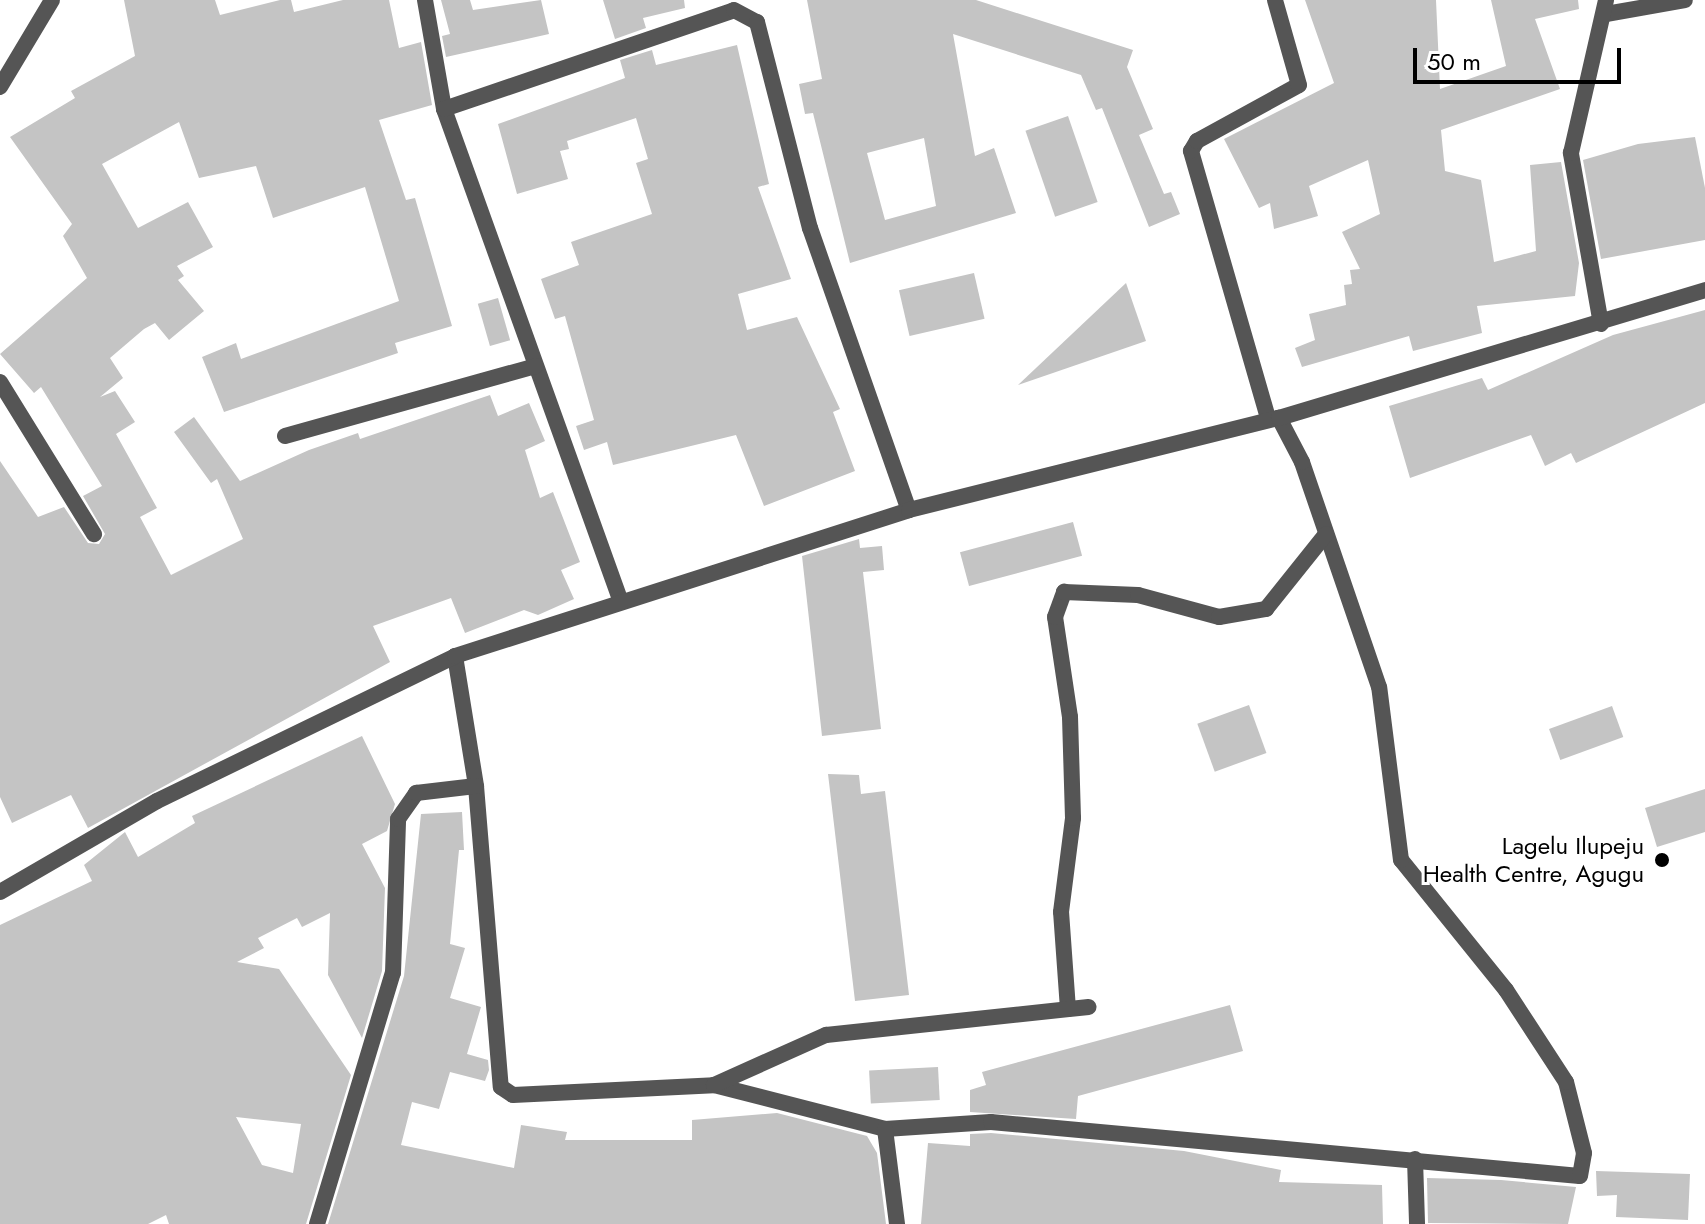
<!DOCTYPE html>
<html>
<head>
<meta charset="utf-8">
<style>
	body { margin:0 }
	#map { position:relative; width:1705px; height:1224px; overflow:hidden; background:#fff; font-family:Jost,sans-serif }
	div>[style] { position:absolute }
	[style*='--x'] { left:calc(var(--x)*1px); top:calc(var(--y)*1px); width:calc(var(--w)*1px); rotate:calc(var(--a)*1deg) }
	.building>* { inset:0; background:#c4c4c4; transform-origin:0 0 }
	.minor>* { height:16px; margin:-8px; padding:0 8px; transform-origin:8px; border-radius:8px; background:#555 }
	.dots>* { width:22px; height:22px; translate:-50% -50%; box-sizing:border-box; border:4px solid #fff; border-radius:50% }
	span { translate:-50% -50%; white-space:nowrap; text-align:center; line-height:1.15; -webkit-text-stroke:6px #fff; paint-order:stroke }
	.poi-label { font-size:24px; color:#000 }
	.right { translate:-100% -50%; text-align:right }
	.scale { position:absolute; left:1413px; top:48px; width:208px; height:36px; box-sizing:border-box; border:4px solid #000; border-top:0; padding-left:10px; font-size:24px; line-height:28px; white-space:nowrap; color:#000; -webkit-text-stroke:6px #fff; paint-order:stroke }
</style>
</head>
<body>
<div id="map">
	<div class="building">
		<i style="clip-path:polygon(124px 0,215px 0,220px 15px,280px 0,291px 0,294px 12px,343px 0,389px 0,399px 48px,421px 42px,432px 105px,379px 120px,406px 200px,415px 198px,452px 326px,395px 343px,398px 353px,224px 412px,202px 357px,236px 343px,241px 359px,399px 301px,365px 187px,273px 218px,256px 166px,199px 178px,179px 122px,102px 164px,138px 228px,188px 202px,213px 247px,177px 266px,184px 276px,178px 280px,204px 311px,169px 340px,155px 323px,144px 329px,110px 358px,123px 378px,100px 397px,115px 391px,135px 422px,116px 434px,157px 508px,140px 517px,171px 575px,243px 539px,217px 479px,211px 483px,174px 432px,194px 417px,240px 481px,309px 450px,358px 433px,360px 439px,490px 395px,498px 416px,529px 403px,545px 441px,525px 450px,540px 498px,553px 492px,580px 562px,561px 570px,574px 599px,538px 615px,524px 610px,465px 633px,451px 598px,373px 626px,390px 662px,88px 828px,71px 795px,12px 823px,0 797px,0 461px,38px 517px,64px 507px,88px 543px,99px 544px,105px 534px,83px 496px,102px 486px,41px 387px,34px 393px,0 354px,87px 278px,63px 236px,72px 224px,10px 137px,75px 98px,71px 91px,135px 56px)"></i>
		<i style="clip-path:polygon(441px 0,470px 0,473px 10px,541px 0,549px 34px,446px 57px,442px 36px,450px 34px)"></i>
		<i style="clip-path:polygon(603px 0,684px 0,685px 8px,643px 18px,646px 28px,615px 39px)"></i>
		<i style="clip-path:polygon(evenodd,807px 0,976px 0,1133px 50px,1127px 67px,1153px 129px,1139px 135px,1164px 194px,1171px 192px,1180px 214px,1149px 227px,1102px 108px,1096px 110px,1081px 75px,953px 34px,975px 156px,994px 148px,1016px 213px,850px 263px,813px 113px,805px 114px,799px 84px,822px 79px,807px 0,924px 138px,936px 206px,885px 220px,867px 153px,924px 138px)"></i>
		<i style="clip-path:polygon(1305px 0,1436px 0,1440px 89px,1506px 66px,1491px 0,1578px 0,1579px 9px,1535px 19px,1560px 89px,1441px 130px,1445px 171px,1481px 180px,1494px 262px,1536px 251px,1530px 165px,1561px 162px,1579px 263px,1575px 296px,1477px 306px,1482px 333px,1413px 351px,1409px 336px,1302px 367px,1295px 348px,1315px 340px,1309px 314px,1346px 305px,1344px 285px,1352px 284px,1350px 270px,1360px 269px,1342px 232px,1380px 214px,1368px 160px,1309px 186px,1318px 216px,1274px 229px,1270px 203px,1259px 208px,1224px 139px,1334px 83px)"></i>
		<i style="clip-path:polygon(737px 45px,769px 184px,758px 187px,791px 279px,738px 294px,747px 330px,797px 317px,840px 409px,833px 412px,855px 471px,764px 506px,736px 435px,613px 465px,607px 442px,584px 450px,576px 426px,594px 420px,565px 316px,555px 319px,541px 279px,579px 265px,571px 242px,652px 214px,636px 163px,648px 159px,636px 118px,567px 141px,569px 149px,560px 151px,568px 179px,517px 194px,498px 124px,625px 78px,620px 60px,652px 50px,656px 65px)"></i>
		<i style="left:1068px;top:116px;width:91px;height:45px;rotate:71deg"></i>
		<i style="clip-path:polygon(1695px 137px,1705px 188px,1705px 240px,1601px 259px,1583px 160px,1638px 144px)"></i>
		<i style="left:974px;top:273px;width:47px;height:77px;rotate:77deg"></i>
		<i style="clip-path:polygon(1126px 283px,1146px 341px,1018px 385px)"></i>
		<i style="left:498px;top:298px;width:44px;height:21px;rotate:74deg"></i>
		<i style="clip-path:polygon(1705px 310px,1705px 403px,1576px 463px,1571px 453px,1545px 466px,1531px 435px,1410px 478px,1389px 406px,1482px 378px,1488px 390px,1613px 335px)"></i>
		<i style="left:1073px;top:522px;width:35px;height:117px;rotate:75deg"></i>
		<i style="clip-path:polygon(859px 539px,860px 548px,882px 546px,884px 570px,863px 572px,881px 729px,822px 736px,802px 556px)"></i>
		<i style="left:1249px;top:705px;width:51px;height:55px;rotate:70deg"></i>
		<i style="left:1612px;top:706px;width:33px;height:67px;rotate:70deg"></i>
		<i style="clip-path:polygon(evenodd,362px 736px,395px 804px,387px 831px,362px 844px,385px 888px,382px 971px,362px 1038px,328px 975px,330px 913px,302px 927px,297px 918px,258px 938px,264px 948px,237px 962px,279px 969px,351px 1075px,306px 1224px,169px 1224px,166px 1215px,148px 1224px,0 1224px,0 925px,92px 881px,84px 865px,125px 832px,138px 857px,195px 823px,192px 816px,362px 736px,236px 1117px,301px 1124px,293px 1173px,262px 1165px,236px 1117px)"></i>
		<i style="clip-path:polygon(828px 774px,859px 775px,861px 794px,885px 791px,909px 995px,855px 1001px)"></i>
		<i style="clip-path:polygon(1705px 789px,1705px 832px,1657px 847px,1645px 808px)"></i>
		<i style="clip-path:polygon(462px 812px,464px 850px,459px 850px,450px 944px,465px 948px,450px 998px,481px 1007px,467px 1054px,488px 1060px,489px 1070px,485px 1081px,450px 1072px,439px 1109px,412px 1102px,401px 1145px,514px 1168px,521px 1125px,567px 1132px,565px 1140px,692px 1140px,692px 1120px,777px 1113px,867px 1136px,877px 1153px,886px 1224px,328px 1224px,404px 976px,421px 814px)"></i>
		<i style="clip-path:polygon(1230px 1005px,1243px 1051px,1078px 1096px,1076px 1119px,970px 1112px,970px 1090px,986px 1085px,982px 1072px)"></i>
		<i style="left:938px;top:1067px;width:33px;height:69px;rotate:87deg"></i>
		<i style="clip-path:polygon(991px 1133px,1184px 1151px,1281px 1170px,1279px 1182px,1382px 1185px,1383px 1224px,921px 1224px,928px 1143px,970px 1146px,970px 1134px)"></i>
		<i style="clip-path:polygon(1596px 1171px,1690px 1174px,1688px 1220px,1616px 1217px,1617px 1195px,1597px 1196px)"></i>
		<i style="clip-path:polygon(1427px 1178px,1501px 1180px,1576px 1187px,1568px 1224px,1428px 1223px)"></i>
	</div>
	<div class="minor">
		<i style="--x:425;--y:0;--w:111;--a:80.1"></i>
		<i style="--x:444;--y:109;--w:524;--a:70.25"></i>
		<i style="--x:1606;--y:14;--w:80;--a:-10"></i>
		<i style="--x:0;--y:87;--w:101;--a:-59.1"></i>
		<i style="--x:444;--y:109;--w:306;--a:-18.8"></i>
		<i style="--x:734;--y:10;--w:26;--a:28"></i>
		<i style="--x:757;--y:22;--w:213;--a:75.6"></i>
		<i style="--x:810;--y:228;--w:299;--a:70.7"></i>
		<i style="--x:1601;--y:324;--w:174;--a:-100"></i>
		<i style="--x:1571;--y:153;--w:157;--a:-77.1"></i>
		<i style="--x:0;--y:382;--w:179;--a:58.3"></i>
		<i style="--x:1268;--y:418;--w:278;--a:-106.1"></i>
		<i style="--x:1191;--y:151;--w:12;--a:-59"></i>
		<i style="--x:1197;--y:141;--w:116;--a:-28.8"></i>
		<i style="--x:1299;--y:85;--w:88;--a:-105.8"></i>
		<i style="--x:285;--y:436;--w:260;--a:-15.6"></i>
		<i style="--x:455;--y:656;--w:132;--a:80.8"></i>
		<i style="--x:476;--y:786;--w:302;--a:85.3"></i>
		<i style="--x:501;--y:1087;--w:14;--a:34"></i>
		<i style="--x:513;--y:1095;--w:201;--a:-2.8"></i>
		<i style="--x:714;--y:1085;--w:177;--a:14.4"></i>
		<i style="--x:885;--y:1129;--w:106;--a:-3.8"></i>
		<i style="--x:991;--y:1122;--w:591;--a:5.24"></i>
		<i style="--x:1580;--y:1176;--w:23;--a:-80"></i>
		<i style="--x:1584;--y:1153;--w:73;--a:-104.2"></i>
		<i style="--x:1566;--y:1082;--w:110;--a:-123.1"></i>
		<i style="--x:1506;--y:990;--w:167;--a:-128.9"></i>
		<i style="--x:1401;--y:860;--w:174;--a:-97.2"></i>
		<i style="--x:1379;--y:687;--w:238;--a:-108.9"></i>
		<i style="--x:1302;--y:462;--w:50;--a:-117.6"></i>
		<i style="--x:0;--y:892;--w:181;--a:-30.1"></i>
		<i style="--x:157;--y:801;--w:331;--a:-25.9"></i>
		<i style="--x:455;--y:656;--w:477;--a:-17.8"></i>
		<i style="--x:909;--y:510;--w:381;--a:-14"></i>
		<i style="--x:1279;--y:418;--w:445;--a:-16.7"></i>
		<i style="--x:1068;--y:1009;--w:97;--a:-94.1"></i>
		<i style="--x:1061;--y:912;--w:95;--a:-82.7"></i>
		<i style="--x:1073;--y:818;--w:101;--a:-91.7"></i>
		<i style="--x:1070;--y:717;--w:101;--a:-98.5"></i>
		<i style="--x:1055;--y:617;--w:27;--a:-70"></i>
		<i style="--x:1064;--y:592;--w:74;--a:2.3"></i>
		<i style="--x:1138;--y:595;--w:84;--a:15.2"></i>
		<i style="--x:1219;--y:617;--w:48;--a:-9.7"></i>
		<i style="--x:1266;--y:609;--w:96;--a:-51.3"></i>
		<i style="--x:714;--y:1085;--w:123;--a:-24.1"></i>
		<i style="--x:826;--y:1035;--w:264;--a:-6.1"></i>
		<i style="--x:885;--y:1129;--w:96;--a:82.8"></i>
		<i style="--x:1415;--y:1159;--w:65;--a:88.2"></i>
		<i style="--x:317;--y:1224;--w:262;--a:-73.2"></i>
		<i style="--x:393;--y:973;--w:154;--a:-88.1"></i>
		<i style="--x:398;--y:819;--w:32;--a:-55"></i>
		<i style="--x:416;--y:793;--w:60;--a:-6.7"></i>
	</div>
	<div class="dots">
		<i style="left:1662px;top:860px;background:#000"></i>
	</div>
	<div class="poi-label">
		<span class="right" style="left:1644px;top:860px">Lagelu Ilupeju<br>Health Centre, Agugu</span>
	</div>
	<div class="scale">50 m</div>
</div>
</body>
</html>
